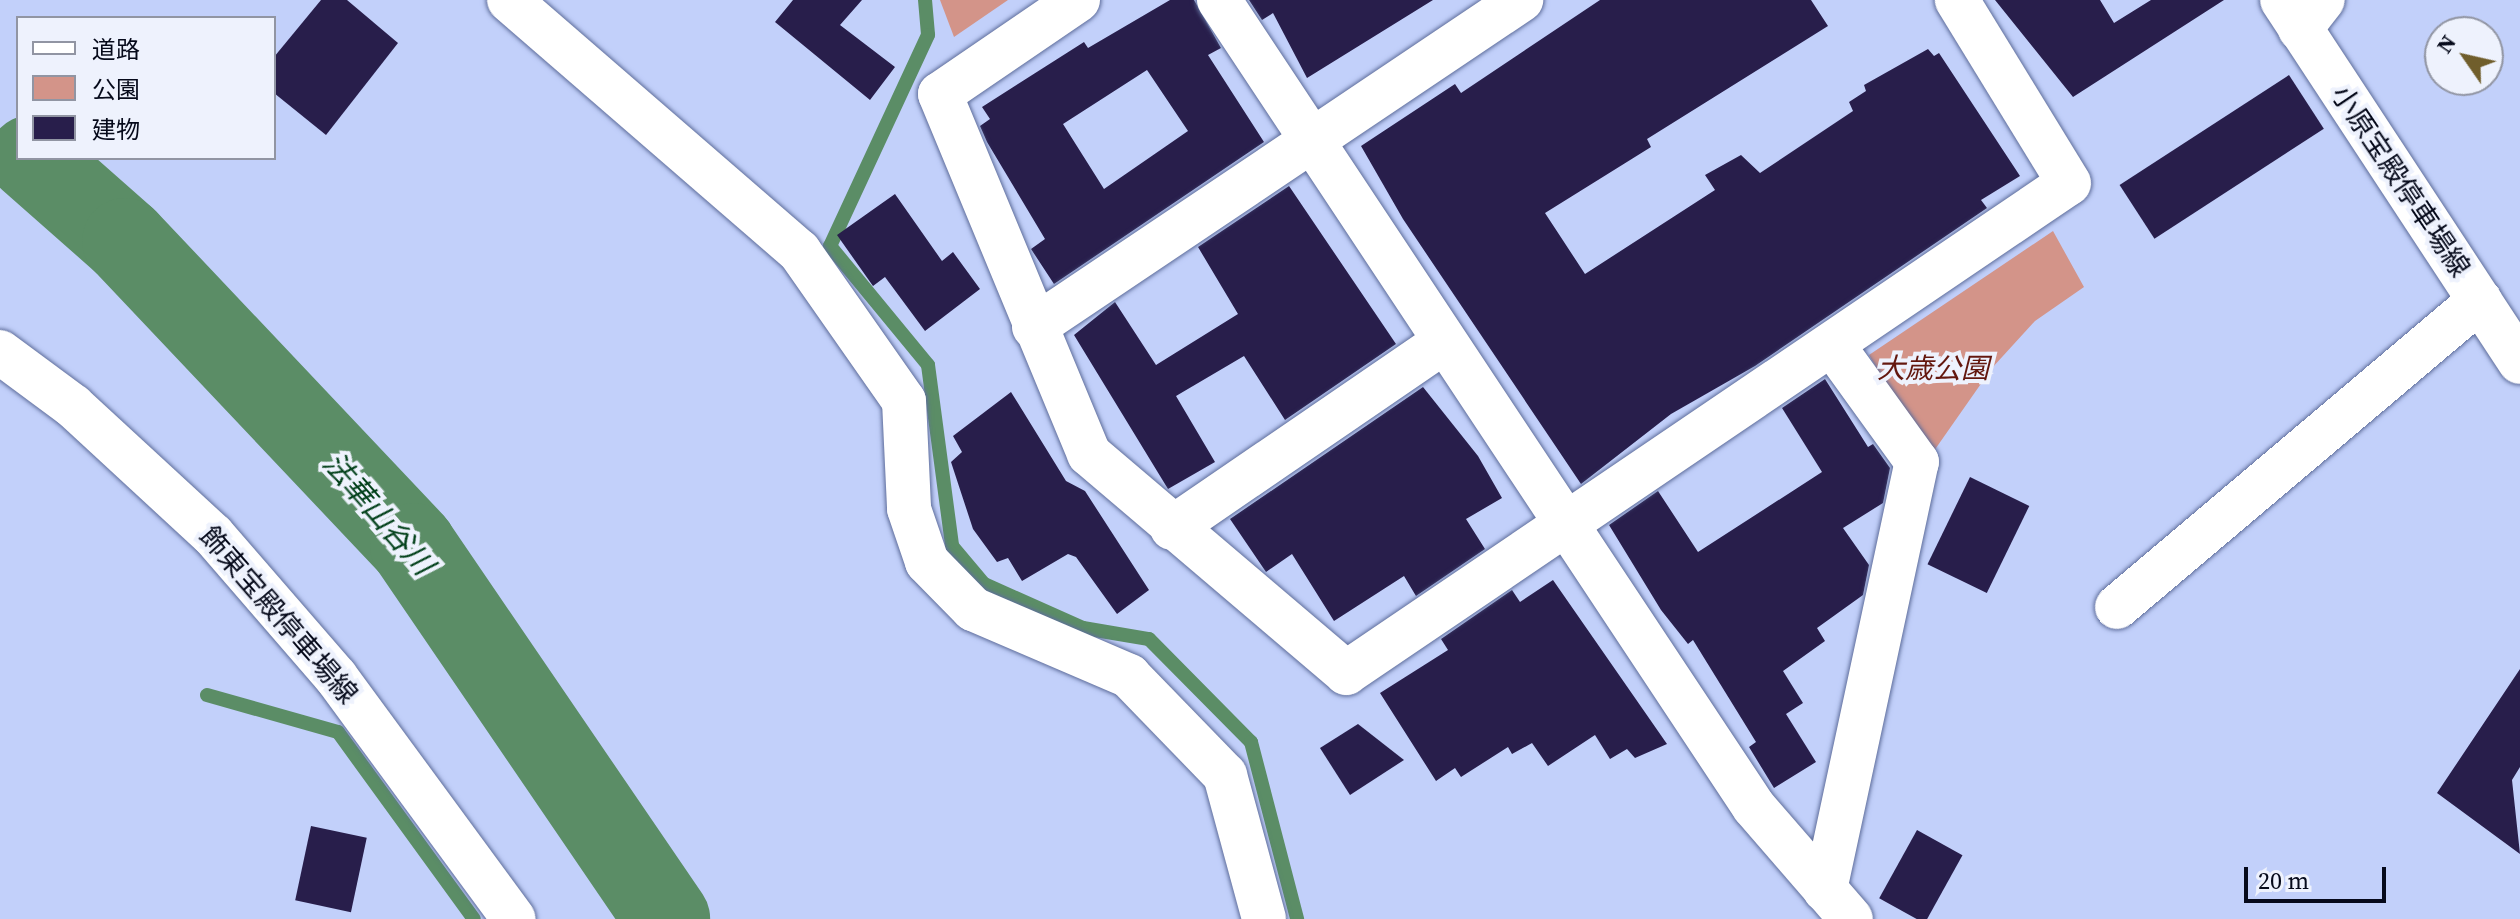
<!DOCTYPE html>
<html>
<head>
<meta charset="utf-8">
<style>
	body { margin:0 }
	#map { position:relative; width:2520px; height:919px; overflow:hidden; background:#c2d0fa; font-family:"Source Serif 4","Noto Sans JP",serif }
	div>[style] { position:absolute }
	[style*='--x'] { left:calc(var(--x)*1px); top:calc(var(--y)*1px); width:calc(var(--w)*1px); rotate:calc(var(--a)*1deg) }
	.green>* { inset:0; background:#d39489 }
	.stream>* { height:14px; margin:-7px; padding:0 7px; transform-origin:7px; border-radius:7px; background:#5b8d66 }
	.river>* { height:86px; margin:-43px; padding:0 43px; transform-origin:43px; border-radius:43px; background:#5b8d66 }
	.building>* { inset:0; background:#281e4b; transform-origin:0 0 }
	.roads { filter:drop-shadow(0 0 2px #5e6d9b) drop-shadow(0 0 2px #5e6d9b) }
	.minor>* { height:44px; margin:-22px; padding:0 22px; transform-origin:22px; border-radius:22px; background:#fff }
	.major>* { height:44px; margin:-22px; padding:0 22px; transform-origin:22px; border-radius:22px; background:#fff }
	span { translate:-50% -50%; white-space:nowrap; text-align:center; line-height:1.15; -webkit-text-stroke:8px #eef2fd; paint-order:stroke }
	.street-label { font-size:28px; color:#060a1b }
	.park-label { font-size:28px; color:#63170e; font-style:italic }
	.water-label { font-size:30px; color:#03411b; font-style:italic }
	.legend { position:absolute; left:16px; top:16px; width:260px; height:144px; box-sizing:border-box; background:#eef2fd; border:2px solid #9195a3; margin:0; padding:10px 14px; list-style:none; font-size:24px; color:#060a1b }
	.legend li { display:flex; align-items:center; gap:16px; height:40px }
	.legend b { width:40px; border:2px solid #9195a3 }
	.north { position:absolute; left:2424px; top:16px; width:80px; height:80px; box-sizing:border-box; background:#eef2fd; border:2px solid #9195a3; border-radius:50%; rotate:304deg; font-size:22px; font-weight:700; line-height:32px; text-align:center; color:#060a1b }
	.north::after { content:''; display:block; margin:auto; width:28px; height:36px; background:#705e2c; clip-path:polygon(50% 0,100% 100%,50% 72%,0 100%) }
	.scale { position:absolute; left:2244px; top:867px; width:142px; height:36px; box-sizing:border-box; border:4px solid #060a1b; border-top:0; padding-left:10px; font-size:24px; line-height:28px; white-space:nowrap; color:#060a1b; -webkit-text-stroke:6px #eef2fd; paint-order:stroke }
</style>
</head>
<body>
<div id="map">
	<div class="green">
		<i style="clip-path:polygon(940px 0,1008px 0,954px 37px)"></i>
		<i style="clip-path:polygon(2053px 231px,2084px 287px,2035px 321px,1992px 368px,1929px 458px,1869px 355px)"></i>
	</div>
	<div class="stream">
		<i style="--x:925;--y:0;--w:35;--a:85"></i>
		<i style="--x:928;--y:35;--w:233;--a:114.9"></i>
		<i style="--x:830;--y:246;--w:154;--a:50.5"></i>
		<i style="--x:928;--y:365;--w:183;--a:82.4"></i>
		<i style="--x:952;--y:546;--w:50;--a:49.9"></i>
		<i style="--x:984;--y:584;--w:108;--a:24"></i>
		<i style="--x:1083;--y:628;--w:67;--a:9.5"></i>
		<i style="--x:1149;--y:639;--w:145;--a:45.3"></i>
		<i style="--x:1251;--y:742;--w:183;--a:75.4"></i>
		<i style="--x:207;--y:695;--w:136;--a:15.8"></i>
		<i style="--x:338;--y:732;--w:231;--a:54"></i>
	</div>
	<div class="river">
		<i style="--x:31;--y:158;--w:125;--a:41.4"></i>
		<i style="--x:125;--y:241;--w:419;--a:46.6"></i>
		<i style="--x:413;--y:546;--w:451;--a:55.7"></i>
	</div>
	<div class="building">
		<i style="clip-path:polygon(321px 0,347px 0,398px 43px,326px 135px,274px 93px,274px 57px)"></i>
		<i style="clip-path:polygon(793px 0,862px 0,840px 25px,895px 67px,870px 100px,775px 22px)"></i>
		<i style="clip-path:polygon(evenodd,1170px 0,1194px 0,1221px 48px,1208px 55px,1264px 142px,1054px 284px,1031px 249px,1045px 239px,987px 142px,980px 126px,990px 119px,982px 107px,1084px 42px,1088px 48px,1170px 0,1147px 70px,1188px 131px,1104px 189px,1063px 124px,1147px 70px)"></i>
		<i style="clip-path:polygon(1249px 0,1433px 0,1307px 78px,1273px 13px,1262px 20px)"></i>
		<i style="clip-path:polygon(1600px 0,1811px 0,1828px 26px,1647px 139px,1651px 147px,1545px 213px,1585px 274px,1715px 190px,1705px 175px,1741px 155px,1760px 173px,1853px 111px,1849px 102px,1866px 91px,1864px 85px,1928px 49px,1934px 56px,1939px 53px,2020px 176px,1981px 200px,1987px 208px,1755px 366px,1671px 414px,1581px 484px,1403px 219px,1361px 146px,1455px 84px,1461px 93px)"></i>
		<i style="clip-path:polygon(1995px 0,2100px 0,2114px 23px,2151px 0,2224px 0,2073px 97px)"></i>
		<i style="left:2289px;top:75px;width:64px;height:202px;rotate:57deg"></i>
		<i style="clip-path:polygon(1289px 186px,1396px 344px,1285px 420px,1244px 356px,1176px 396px,1215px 462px,1168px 489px,1074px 335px,1115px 302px,1156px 365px,1238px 314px,1198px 247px)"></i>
		<i style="clip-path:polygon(895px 194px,942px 261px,953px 252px,980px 289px,925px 331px,885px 277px,873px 286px,837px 235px)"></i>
		<i style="clip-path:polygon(1825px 379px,1868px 447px,1873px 444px,1890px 468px,1883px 503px,1843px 528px,1869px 565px,1863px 595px,1817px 628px,1825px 641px,1783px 671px,1803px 703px,1786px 714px,1816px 762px,1774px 788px,1749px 747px,1756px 742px,1693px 640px,1688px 644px,1661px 610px,1609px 525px,1658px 491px,1698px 552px,1822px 472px,1782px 408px)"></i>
		<i style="clip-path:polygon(1423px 387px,1478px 456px,1502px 498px,1466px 519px,1485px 549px,1416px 596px,1404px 576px,1334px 621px,1292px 554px,1266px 572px,1230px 519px)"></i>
		<i style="clip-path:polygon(1011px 392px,1066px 481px,1085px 491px,1149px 590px,1117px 614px,1076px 557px,1068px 554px,1022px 581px,1008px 558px,997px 562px,973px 529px,951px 462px,962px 452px,953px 436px)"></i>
		<i style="left:1970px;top:477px;width:66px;height:97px;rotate:26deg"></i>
		<i style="clip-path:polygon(1553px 580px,1667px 744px,1635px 758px,1627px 749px,1610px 759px,1595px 735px,1548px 766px,1532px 743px,1512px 754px,1508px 747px,1461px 777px,1455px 768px,1436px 781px,1380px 693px,1448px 650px,1441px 639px,1512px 590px,1520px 602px)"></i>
		<i style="clip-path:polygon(2520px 669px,2520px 767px,2512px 780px,2520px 854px,2437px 793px)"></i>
		<i style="clip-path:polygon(1358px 724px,1404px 760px,1350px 795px,1320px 748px)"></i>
		<i style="left:311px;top:826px;width:57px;height:76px;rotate:12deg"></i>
		<i style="left:1917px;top:830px;width:52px;height:78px;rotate:29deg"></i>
	</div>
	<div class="roads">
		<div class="minor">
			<i style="--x:509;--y:0;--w:384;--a:40.9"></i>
			<i style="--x:799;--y:251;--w:183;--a:55"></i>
			<i style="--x:904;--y:401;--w:108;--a:87.3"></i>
			<i style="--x:909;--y:509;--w:56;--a:71.2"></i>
			<i style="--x:927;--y:562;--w:66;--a:45.6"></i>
			<i style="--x:973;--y:609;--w:170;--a:23.2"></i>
			<i style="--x:1129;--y:676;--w:138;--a:45.9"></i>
			<i style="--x:1225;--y:775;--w:149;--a:74.8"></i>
			<i style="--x:1078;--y:0;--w:167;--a:145.7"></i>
			<i style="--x:940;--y:94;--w:390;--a:67.5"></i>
			<i style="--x:1089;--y:454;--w:338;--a:40.4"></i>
			<i style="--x:1346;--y:673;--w:873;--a:-34.13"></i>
			<i style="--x:2069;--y:183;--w:215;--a:-121.5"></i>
			<i style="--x:1219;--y:0;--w:968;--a:56.46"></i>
			<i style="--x:1754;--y:807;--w:148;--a:49.1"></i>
			<i style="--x:2300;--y:29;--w:37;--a:-52"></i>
			<i style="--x:1034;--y:327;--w:587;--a:-33.88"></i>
			<i style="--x:1172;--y:528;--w:330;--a:-34.4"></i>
			<i style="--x:2117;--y:607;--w:475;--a:-40.2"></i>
			<i style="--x:1825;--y:890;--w:438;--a:-77.9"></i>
			<i style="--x:1917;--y:462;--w:142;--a:-125.8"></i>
		</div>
		<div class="major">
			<i style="--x:2282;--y:0;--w:433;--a:56.7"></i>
			<i style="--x:0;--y:352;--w:91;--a:36.5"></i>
			<i style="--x:73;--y:406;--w:190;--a:42.7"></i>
			<i style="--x:213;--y:535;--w:188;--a:49.1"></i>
			<i style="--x:336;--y:677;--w:300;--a:53.7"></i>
		</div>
	</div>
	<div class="street-label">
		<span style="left:2401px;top:181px;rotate:56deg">小原宝殿停車場線</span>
		<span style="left:279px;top:615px;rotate:49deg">飾東宝殿停車場線</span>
	</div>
	<div class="park-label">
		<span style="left:1933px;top:368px">大歳公園</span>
	</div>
	<div class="water-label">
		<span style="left:378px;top:514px;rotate:49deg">法華山谷川</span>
	</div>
	<ul class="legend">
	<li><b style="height:10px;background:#fff"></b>道路</li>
	<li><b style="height:22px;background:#d39489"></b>公園</li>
	<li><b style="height:22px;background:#281e4b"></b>建物</li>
	</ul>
	<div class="north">N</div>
	<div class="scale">20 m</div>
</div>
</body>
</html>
